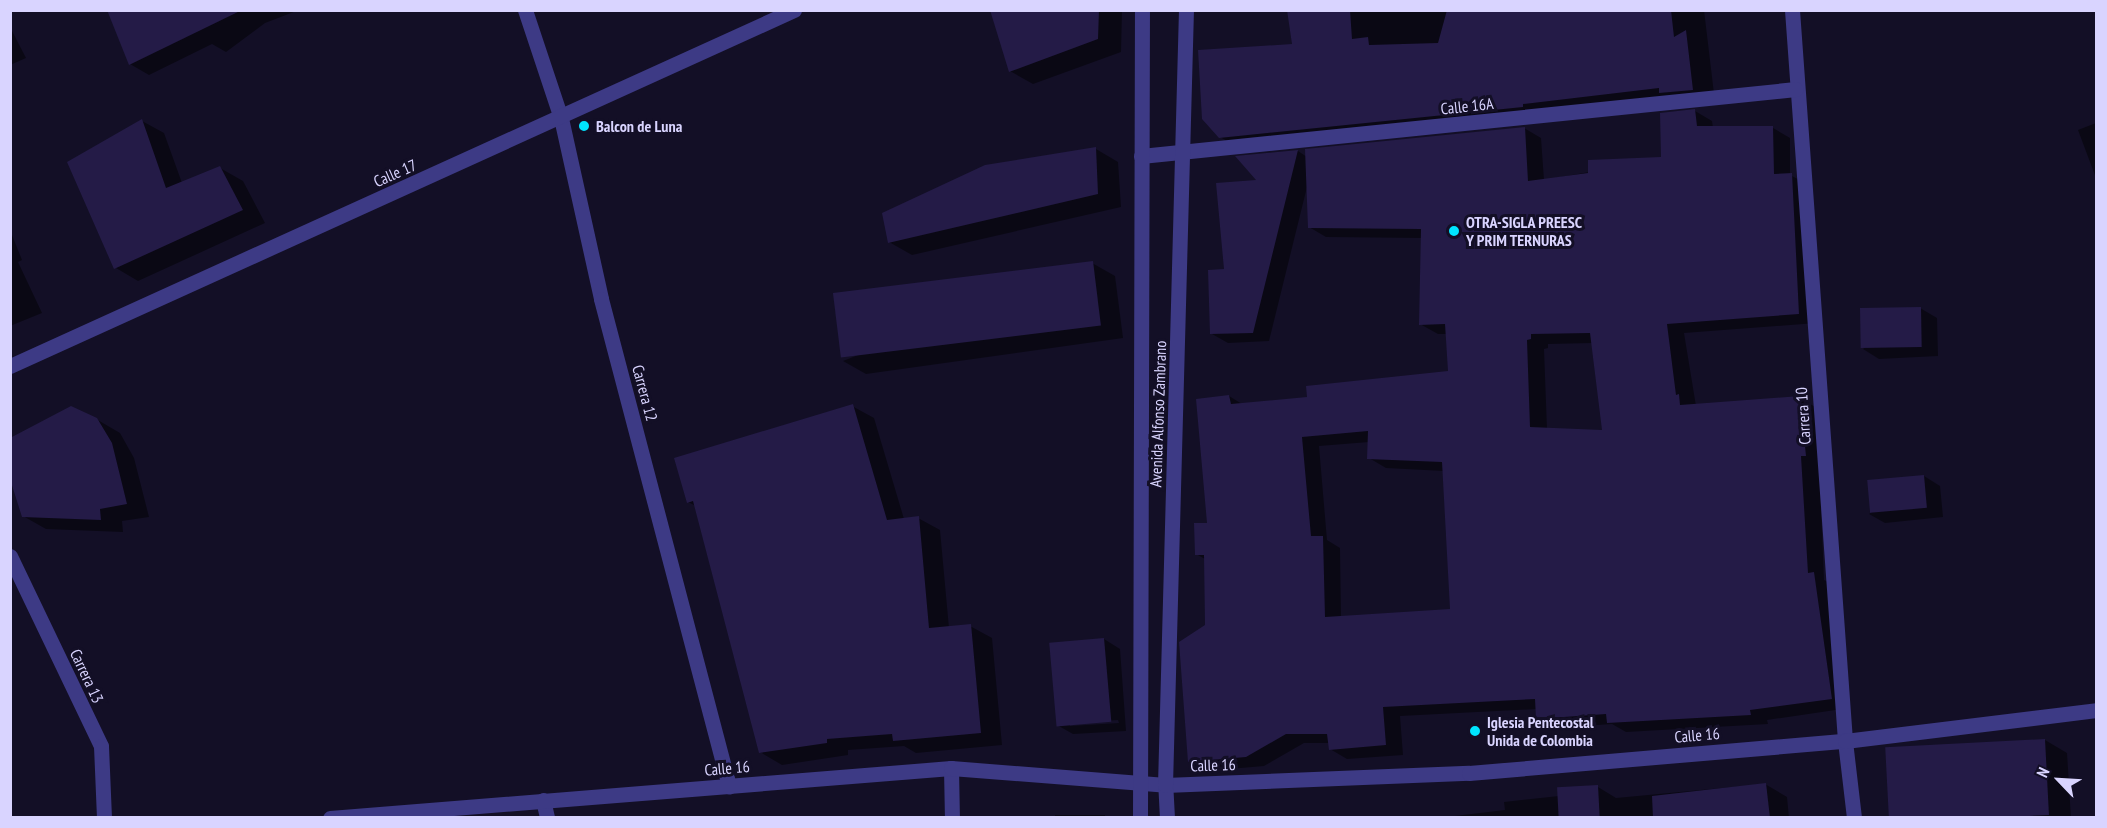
<!DOCTYPE html>
<html>
<head>
<meta charset="utf-8">
<style>
	body { margin:0 }
	#map { position:relative; width:2107px; height:828px; overflow:hidden; background:#130f26; font-family:"PT Sans Narrow",sans-serif }
	div>[style] { position:absolute }
	[style*='--x'] { left:calc(var(--x)*1px); top:calc(var(--y)*1px); width:calc(var(--w)*1px); rotate:calc(var(--a)*1deg) }
	.shadow>* { inset:0; background:#0007; transform-origin:0 0 }
	.building>* { inset:0; background:#241b47; transform-origin:0 0 }
	.minor>* { height:15px; margin:-7.5px; padding:0 7.5px; transform-origin:7.5px; border-radius:7.5px; background:#3d3a85 }
	.tertiary>* { height:15px; margin:-7.5px; padding:0 7.5px; transform-origin:7.5px; border-radius:7.5px; background:#3d3a85 }
	.dots>* { width:16px; height:16px; translate:-50% -50%; box-sizing:border-box; border:3px solid #130f26; border-radius:50% }
	span { translate:-50% -50%; white-space:nowrap; text-align:center; line-height:1.15; -webkit-text-stroke:6px #130f26; paint-order:stroke }
	.street-label { font-size:16px; color:#d9d4ff }
	.poi-label { font-size:16px; color:#d9d4ff; font-weight:700 }
	.left { translate:0 -50%; text-align:left }
	.frame { position:absolute; inset:0; border:12px solid #d9d4ff; pointer-events:none }
	.north { position:absolute; left:2029px; top:750px; width:60px; height:60px; -webkit-text-stroke:4px #130f26; paint-order:stroke; rotate:295deg; font-size:16px; font-weight:700; line-height:24px; text-align:center; color:#d9d4ff }
	.north::after { content:''; display:block; margin:auto; width:21px; height:27px; background:#d9d4ff; clip-path:polygon(50% 0,100% 100%,50% 72%,0 100%) }
</style>
</head>
<body>
<div id="map">
	<div class="shadow">
		<i style="clip-path:polygon(109px 10px,299px 10px,265px 23px,226px 52px,212px 44px,149px 75px,130px 64px)"></i>
		<i style="clip-path:polygon(992px 10px,1122px 10px,1121px 52px,1033px 84px,1010px 71px)"></i>
		<i style="clip-path:polygon(1289px 10px,1704px 10px,1715px 102px,1243px 150px,1220px 137px,1293px 46px)"></i>
		<i style="clip-path:polygon(10px 27px,26px 58px,10px 65px)"></i>
		<i style="clip-path:polygon(evenodd,1695px 111px,1712px 121px,1713px 128px,1773px 128px,1790px 138px,1790px 175px,1809px 185px,1816px 323px,1684px 333px,1696px 406px,1800px 398px,1817px 408px,1824px 580px,1831px 583px,1849px 708px,1767px 720px,1768px 724px,1626px 732px,1612px 724px,1555px 728px,1538px 718px,1537px 709px,1400px 716px,1403px 755px,1347px 759px,1330px 749px,1330px 743px,1304px 743px,1264px 766px,1206px 771px,1189px 762px,1207px 626px,1205px 559px,1196px 554px,1209px 524px,1229px 396px,1242px 404px,1309px 398px,1450px 372px,1447px 334px,1438px 334px,1420px 324px,1423px 238px,1326px 237px,1309px 227px,1307px 187px,1269px 341px,1228px 343px,1212px 334px,1225px 270px,1259px 181px,1238px 157px,1298px 151px,1307px 157px,1524px 128px,1541px 138px,1544px 180px,1663px 159px,1695px 111px,1593px 343px,1604px 432px,1547px 429px,1544px 349px,1548px 348px,1548px 344px,1593px 343px,1695px 111px,1369px 442px,1369px 458px,1386px 468px,1444px 471px,1451px 610px,1341px 617px,1340px 548px,1327px 540px,1319px 446px,1369px 442px)"></i>
		<i style="clip-path:polygon(142px 121px,164px 133px,182px 183px,220px 168px,243px 181px,265px 223px,138px 281px,116px 268px,69px 162px)"></i>
		<i style="clip-path:polygon(2096px 123px,2096px 178px,2078px 130px)"></i>
		<i style="clip-path:polygon(1096px 149px,1118px 162px,1121px 207px,912px 255px,889px 242px)"></i>
		<i style="clip-path:polygon(10px 230px,22px 260px,18px 262px,42px 313px,10px 326px)"></i>
		<i style="clip-path:polygon(1092px 263px,1115px 276px,1123px 338px,866px 374px,843px 361px)"></i>
		<i style="clip-path:polygon(1920px 308px,1937px 318px,1938px 356px,1879px 359px,1863px 349px)"></i>
		<i style="clip-path:polygon(852px 406px,874px 418px,904px 519px,918px 518px,940px 530px,949px 628px,970px 626px,992px 638px,1002px 745px,916px 753px,904px 746px,848px 750px,848px 755px,782px 765px,760px 752px,696px 506px,688px 502px)"></i>
		<i style="clip-path:polygon(96px 419px,120px 433px,134px 458px,149px 517px,122px 521px,123px 532px,46px 529px,23px 516px)"></i>
		<i style="clip-path:polygon(1924px 476px,1940px 486px,1943px 517px,1885px 523px,1869px 514px)"></i>
		<i style="clip-path:polygon(evenodd,1104px 639px,1120px 649px,1126px 731px,1073px 734px,1057px 725px,1104px 639px,1118px 720px,1119px 723px,1070px 726px,1070px 723px,1118px 720px)"></i>
		<i style="clip-path:polygon(2045px 740px,2067px 753px,2071px 818px,1893px 818px)"></i>
		<i style="clip-path:polygon(1765px 784px,1787px 797px,1789px 818px,1438px 818px,1505px 810px,1504px 802px,1559px 796px,1598px 787px,1616px 798px)"></i>
		<i style="left:1055px;top:815px;width:50px;height:3px"></i>
		<i style="clip-path:polygon(927px 816px,930px 818px,905px 818px)"></i>
	</div>
	<div class="building">
		<i style="clip-path:polygon(107px 10px,242px 10px,129px 65px)"></i>
		<i style="clip-path:polygon(990px 10px,1099px 10px,1098px 39px,1009px 72px)"></i>
		<i style="clip-path:polygon(1287px 10px,1350px 10px,1352px 39px,1368px 37px,1369px 45px,1438px 43px,1447px 10px,1671px 10px,1674px 37px,1686px 30px,1693px 90px,1659px 93px,1659px 88px,1523px 104px,1523px 107px,1219px 138px,1202px 119px,1198px 50px,1292px 44px)"></i>
		<i style="clip-path:polygon(evenodd,1695px 109px,1697px 126px,1773px 126px,1774px 174px,1792px 173px,1799px 314px,1667px 324px,1676px 395px,1679px 394px,1680px 405px,1800px 396px,1806px 456px,1801px 456px,1808px 573px,1814px 572px,1832px 699px,1750px 710px,1751px 715px,1607px 723px,1606px 714px,1536px 719px,1535px 699px,1383px 707px,1386px 745px,1329px 750px,1327px 734px,1286px 734px,1246px 757px,1188px 762px,1179px 642px,1205px 625px,1204px 555px,1195px 555px,1194px 523px,1207px 523px,1196px 399px,1229px 395px,1231px 404px,1307px 397px,1306px 386px,1448px 371px,1445px 324px,1419px 325px,1421px 229px,1308px 228px,1305px 149px,1525px 127px,1528px 181px,1588px 173px,1588px 160px,1661px 157px,1660px 113px,1695px 109px,1590px 333px,1602px 430px,1530px 427px,1527px 340px,1531px 339px,1531px 334px,1590px 333px,1695px 109px,1368px 431px,1367px 459px,1442px 462px,1450px 609px,1325px 617px,1323px 536px,1311px 536px,1302px 437px,1368px 431px)"></i>
		<i style="clip-path:polygon(142px 119px,166px 188px,220px 166px,243px 210px,114px 269px,67px 162px)"></i>
		<i style="clip-path:polygon(1096px 147px,1098px 194px,888px 243px,882px 213px,985px 165px)"></i>
		<i style="clip-path:polygon(1298px 150px,1253px 333px,1210px 334px,1208px 270px,1224px 269px,1216px 183px,1256px 180px,1235px 156px)"></i>
		<i style="left:1093px;top:261px;width:65px;height:262px;rotate:83deg"></i>
		<i style="left:1921px;top:307px;width:40px;height:61px;rotate:89deg"></i>
		<i style="clip-path:polygon(853px 404px,887px 520px,919px 516px,929px 628px,971px 624px,981px 733px,893px 741px,892px 734px,827px 739px,827px 743px,759px 753px,693px 501px,687px 503px,674px 458px)"></i>
		<i style="clip-path:polygon(71px 406px,97px 418px,112px 443px,127px 504px,100px 509px,101px 520px,22px 517px,10px 479px,10px 438px)"></i>
		<i style="left:1924px;top:475px;width:33px;height:57px;rotate:85deg"></i>
		<i style="left:1104px;top:638px;width:84px;height:55px;rotate:85deg"></i>
		<i style="left:2045px;top:739px;width:76px;height:160px;rotate:87deg"></i>
		<i style="clip-path:polygon(1766px 783px,1770px 818px,1653px 818px,1652px 796px)"></i>
		<i style="left:1598px;top:785px;width:33px;height:41px;rotate:87deg"></i>
	</div>
	<div class="minor">
		<i style="--x:525;--y:10;--w:114;--a:71.6"></i>
		<i style="--x:561;--y:118;--w:185;--a:77.5"></i>
		<i style="--x:601;--y:299;--w:504;--a:75.27"></i>
		<i style="--x:1792;--y:10;--w:733;--a:85.85"></i>
		<i style="--x:1845;--y:741;--w:78;--a:83.3"></i>
		<i style="--x:1141;--y:156;--w:658;--a:-5.84"></i>
		<i style="--x:10;--y:556;--w:211;--a:64.4"></i>
		<i style="--x:101;--y:746;--w:72;--a:87.6"></i>
		<i style="--x:951;--y:768;--w:50;--a:88.9"></i>
		<i style="--x:543;--y:800;--w:18;--a:77"></i>
		<i style="--x:330;--y:818;--w:623;--a:-4.6"></i>
		<i style="--x:951;--y:768;--w:215;--a:4.5"></i>
		<i style="--x:1165;--y:785;--w:304;--a:-2.3"></i>
		<i style="--x:1469;--y:773;--w:377;--a:-4.9"></i>
		<i style="--x:1845;--y:741;--w:253;--a:-7"></i>
	</div>
	<div class="tertiary">
		<i style="--x:10;--y:366;--w:861;--a:-24.42"></i>
		<i style="--x:1140;--y:818;--w:808;--a:-89.86"></i>
		<i style="--x:1167;--y:818;--w:33;--a:-93"></i>
		<i style="--x:1165;--y:785;--w:775;--a:-88.45"></i>
	</div>
	<div class="dots">
		<i style="left:584px;top:126px;background:#00e5ff"></i>
		<i style="left:1454px;top:231px;background:#00e5ff"></i>
		<i style="left:1475px;top:731px;background:#00e5ff"></i>
	</div>
	<div class="street-label">
		<span style="left:1467px;top:106px;rotate:-6deg">Calle 16A</span>
		<span style="left:395px;top:173px;rotate:-24deg">Calle 17</span>
		<span style="left:645px;top:393px;rotate:75deg">Carrera 12</span>
		<span style="left:1158px;top:414px;rotate:-88deg">Avenida Alfonso Zambrano</span>
		<span style="left:1803px;top:416px;rotate:-94deg">Carrera 10</span>
		<span style="left:87px;top:676px;rotate:65deg">Carrera 13</span>
		<span style="left:1697px;top:735px;rotate:-5deg">Calle 16</span>
		<span style="left:1213px;top:765px;rotate:-2deg">Calle 16</span>
		<span style="left:727px;top:768px;rotate:-5deg">Calle 16</span>
	</div>
	<div class="poi-label">
		<span class="left" style="left:596px;top:126px">Balcon de Luna</span>
		<span class="left" style="left:1466px;top:231px">OTRA-SIGLA PREESC<br>Y PRIM TERNURAS</span>
		<span class="left" style="left:1487px;top:731px">Iglesia Pentecostal<br>Unida de Colombia</span>
	</div>
	<div class="frame"></div>
	<div class="north">N</div>
</div>
</body>
</html>
